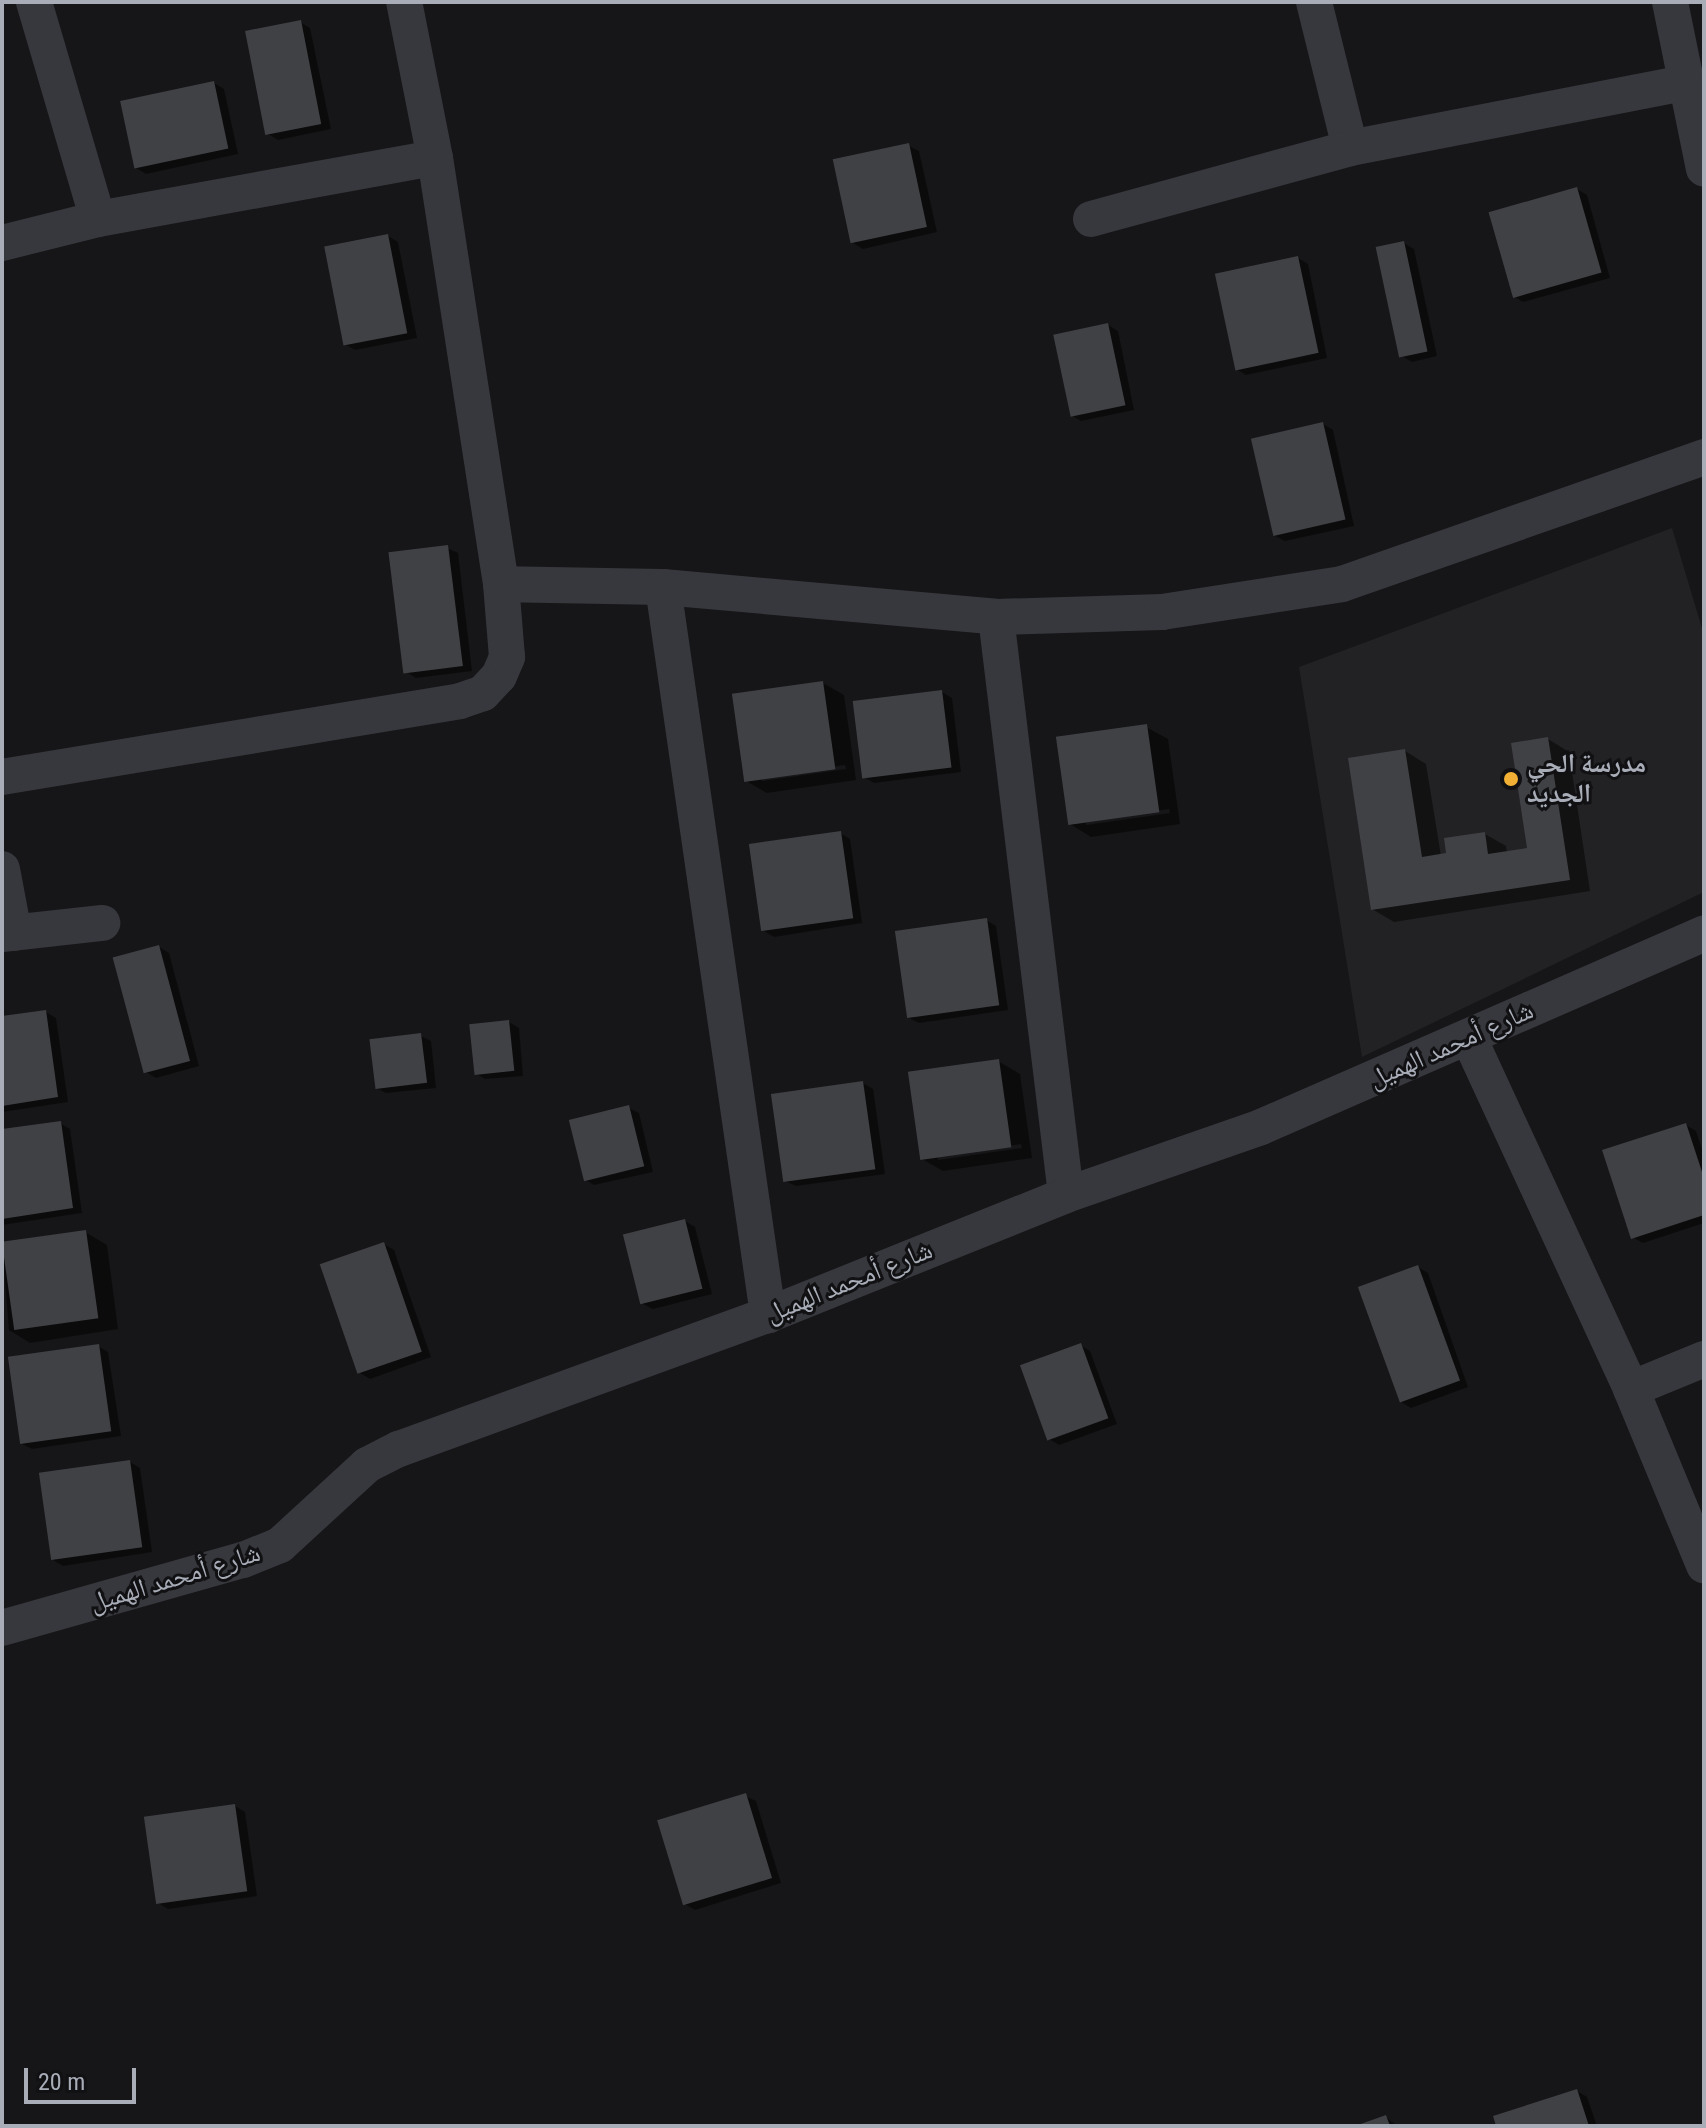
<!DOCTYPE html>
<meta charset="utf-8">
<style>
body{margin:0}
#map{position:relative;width:1706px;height:2128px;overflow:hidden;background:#161618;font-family:"Roboto Condensed","Noto Naskh Arabic",sans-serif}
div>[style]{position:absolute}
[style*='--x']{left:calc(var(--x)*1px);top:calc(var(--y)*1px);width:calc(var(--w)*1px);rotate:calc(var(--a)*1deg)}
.built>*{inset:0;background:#222225}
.shadow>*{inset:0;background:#0007}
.building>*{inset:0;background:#404145;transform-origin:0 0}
.street>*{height:36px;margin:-18px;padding:0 18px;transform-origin:18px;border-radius:18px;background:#37383d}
.dots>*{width:22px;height:22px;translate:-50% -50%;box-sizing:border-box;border:4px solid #111113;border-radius:50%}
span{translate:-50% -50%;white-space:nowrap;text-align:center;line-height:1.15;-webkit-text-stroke:6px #111113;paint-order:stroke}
.poi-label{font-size:26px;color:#a8adb8;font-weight:700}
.left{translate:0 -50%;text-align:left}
.street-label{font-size:26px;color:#a8adb8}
.frame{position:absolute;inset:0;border:4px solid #a8adb8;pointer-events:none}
.scale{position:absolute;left:24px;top:2068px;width:112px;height:36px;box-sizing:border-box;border:4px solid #a8adb8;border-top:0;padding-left:10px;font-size:24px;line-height:28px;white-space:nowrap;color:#a8adb8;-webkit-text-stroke:6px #111113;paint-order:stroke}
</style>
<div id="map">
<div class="built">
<i style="clip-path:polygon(1672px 528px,1704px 635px,1704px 892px,1362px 1057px,1299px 667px)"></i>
</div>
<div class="shadow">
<i style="clip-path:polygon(300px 22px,310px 28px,331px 129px,278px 140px,268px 134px)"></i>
<i style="clip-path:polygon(214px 83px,224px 89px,238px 154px,146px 174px,136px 168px)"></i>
<i style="clip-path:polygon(909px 146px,919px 151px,937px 232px,863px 249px,853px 243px)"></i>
<i style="clip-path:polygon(1577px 189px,1587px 195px,1610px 278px,1523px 302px,1513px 296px)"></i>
<i style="clip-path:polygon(388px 236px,398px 242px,417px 338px,355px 350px,344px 344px)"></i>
<i style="clip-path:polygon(1404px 243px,1414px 249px,1437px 356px,1412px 362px,1402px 356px)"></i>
<i style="clip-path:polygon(1298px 258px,1308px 264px,1327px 358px,1246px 375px,1236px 369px)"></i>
<i style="clip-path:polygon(1108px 325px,1118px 331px,1134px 410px,1081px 421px,1071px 415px)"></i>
<i style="clip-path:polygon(1323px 424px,1333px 430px,1354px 526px,1285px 541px,1275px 536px)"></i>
<i style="clip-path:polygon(447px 548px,458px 553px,472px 671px,416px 678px,406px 672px)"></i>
<i style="clip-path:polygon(evenodd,823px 683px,844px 695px,856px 780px,767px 793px,746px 781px,823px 683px,845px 765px,846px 769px,762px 781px,762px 777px,845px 765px)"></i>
<i style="clip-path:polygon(942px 692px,952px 698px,961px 772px,874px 783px,864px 777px)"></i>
<i style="clip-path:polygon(evenodd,1146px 727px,1168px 739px,1180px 824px,1091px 837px,1070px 824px,1146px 727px,1169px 809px,1170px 813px,1086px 825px,1086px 821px,1169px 809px)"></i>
<i style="clip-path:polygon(1548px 739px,1569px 752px,1590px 891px,1394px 922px,1372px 909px,1405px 751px,1426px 764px,1441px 856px,1485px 834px,1506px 846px,1507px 853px,1529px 850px)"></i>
<i style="clip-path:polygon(840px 833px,850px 839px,862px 923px,774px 937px,764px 931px)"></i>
<i style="clip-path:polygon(986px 920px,996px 926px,1008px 1010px,919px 1023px,909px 1018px)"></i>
<i style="clip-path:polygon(159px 947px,169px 953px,199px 1066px,156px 1078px,146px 1072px)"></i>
<i style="clip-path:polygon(46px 1012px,56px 1018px,68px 1102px,2px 1112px,2px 1018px)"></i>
<i style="clip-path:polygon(509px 1022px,519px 1028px,523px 1076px,485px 1079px,475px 1073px)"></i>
<i style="clip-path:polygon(421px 1036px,431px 1041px,436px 1088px,386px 1093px,376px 1088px)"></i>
<i style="clip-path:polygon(evenodd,998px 1061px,1020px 1074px,1032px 1158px,943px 1171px,922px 1159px,998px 1061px,1021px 1144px,1022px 1148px,938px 1160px,938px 1156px,1021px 1144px)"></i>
<i style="clip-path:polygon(863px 1083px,873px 1089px,885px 1174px,796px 1186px,785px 1181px)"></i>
<i style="clip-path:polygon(629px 1108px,639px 1113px,653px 1172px,594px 1185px,584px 1179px)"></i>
<i style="clip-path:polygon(60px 1123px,70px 1129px,82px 1213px,2px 1225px,2px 1131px)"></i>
<i style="clip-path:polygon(1686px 1125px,1696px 1131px,1704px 1155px,1704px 1223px,1643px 1243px,1632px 1237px)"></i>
<i style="clip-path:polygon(685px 1221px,695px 1227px,712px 1294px,653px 1309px,643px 1304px)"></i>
<i style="clip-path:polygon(85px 1232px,107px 1245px,118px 1329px,30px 1343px,9px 1330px,2px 1245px)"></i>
<i style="clip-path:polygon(384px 1244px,394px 1250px,431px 1357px,370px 1379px,360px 1373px)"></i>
<i style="clip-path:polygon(1418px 1267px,1428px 1273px,1468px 1387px,1411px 1408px,1401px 1402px)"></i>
<i style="clip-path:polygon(1080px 1345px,1090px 1351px,1117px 1424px,1059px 1445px,1049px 1439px)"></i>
<i style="clip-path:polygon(98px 1346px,108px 1352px,121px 1436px,32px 1449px,22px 1444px)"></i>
<i style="clip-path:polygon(130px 1462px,140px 1468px,152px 1552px,63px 1566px,53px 1560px)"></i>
<i style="clip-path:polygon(745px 1796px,756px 1801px,781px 1883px,695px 1910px,685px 1904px)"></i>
<i style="clip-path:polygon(235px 1806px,245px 1812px,257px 1896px,168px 1909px,158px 1903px)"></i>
<i style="clip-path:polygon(1577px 2091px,1587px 2097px,1597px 2126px,1498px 2126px)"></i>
<i style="clip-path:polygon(1386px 2117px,1397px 2126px,1360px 2126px)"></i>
</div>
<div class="building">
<i style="left:301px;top:20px;width:106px;height:57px;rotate:79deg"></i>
<i style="left:214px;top:81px;width:69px;height:96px;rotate:78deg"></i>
<i style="left:909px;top:143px;width:86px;height:78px;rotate:78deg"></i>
<i style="left:1577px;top:187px;width:89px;height:92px;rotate:74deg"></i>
<i style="left:388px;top:234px;width:101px;height:65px;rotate:79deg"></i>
<i style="left:1404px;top:241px;width:113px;height:29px;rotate:78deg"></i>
<i style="left:1298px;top:256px;width:99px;height:85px;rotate:78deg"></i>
<i style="left:1108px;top:323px;width:84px;height:56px;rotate:78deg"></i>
<i style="left:1323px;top:422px;width:100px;height:74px;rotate:77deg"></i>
<i style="left:448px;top:545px;width:122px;height:60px;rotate:83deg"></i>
<i style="left:823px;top:681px;width:89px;height:92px;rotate:82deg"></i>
<i style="left:942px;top:690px;width:78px;height:90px;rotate:83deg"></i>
<i style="left:1147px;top:724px;width:89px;height:92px;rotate:82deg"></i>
<i style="clip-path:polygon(1548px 737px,1570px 880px,1371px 910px,1348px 758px,1405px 749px,1422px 857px,1446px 853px,1444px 838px,1485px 832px,1488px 854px,1527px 848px,1511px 743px)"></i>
<i style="left:841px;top:831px;width:88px;height:93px;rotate:82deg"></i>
<i style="left:987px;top:918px;width:88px;height:93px;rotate:82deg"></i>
<i style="left:159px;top:945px;width:120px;height:48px;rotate:75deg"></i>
<i style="clip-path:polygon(46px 1010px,58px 1097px,2px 1106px,2px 1016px)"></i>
<i style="left:509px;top:1020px;width:51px;height:40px;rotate:84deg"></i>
<i style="left:421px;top:1033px;width:50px;height:52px;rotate:83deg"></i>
<i style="left:999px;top:1059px;width:89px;height:92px;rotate:82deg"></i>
<i style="left:863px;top:1081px;width:89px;height:93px;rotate:82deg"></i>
<i style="left:629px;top:1105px;width:63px;height:62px;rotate:76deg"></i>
<i style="clip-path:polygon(61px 1121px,73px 1208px,2px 1219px,2px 1129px)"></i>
<i style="clip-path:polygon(1686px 1123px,1704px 1178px,1704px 1215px,1631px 1239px,1602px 1150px)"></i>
<i style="left:685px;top:1219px;width:72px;height:64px;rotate:76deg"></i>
<i style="left:86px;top:1230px;width:89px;height:85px;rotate:82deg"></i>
<i style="left:384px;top:1242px;width:116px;height:68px;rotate:71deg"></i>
<i style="left:1418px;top:1265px;width:123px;height:64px;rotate:70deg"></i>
<i style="left:1081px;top:1343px;width:80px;height:65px;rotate:70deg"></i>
<i style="left:99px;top:1344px;width:88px;height:92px;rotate:82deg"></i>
<i style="left:130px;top:1460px;width:88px;height:92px;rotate:82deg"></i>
<i style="left:746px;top:1793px;width:89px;height:93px;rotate:73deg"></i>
<i style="left:235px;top:1804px;width:88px;height:92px;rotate:82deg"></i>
<i style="clip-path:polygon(1577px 2089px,1589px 2126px,1496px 2126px,1493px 2116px)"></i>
<i style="clip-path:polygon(1386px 2115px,1390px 2126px,1355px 2126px)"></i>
</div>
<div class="street">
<i style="--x:34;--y:2;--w:226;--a:73.6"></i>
<i style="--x:1314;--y:2;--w:150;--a:76.1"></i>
<i style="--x:1670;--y:2;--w:170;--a:78.5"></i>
<i style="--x:1091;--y:219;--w:269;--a:-15.3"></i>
<i style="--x:1350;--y:148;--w:341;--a:-11"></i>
<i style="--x:2;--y:243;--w:99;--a:-14"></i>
<i style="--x:98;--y:219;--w:342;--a:-10.3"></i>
<i style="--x:501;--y:584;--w:162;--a:1.1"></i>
<i style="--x:663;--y:587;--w:334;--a:5.1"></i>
<i style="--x:996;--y:617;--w:166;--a:-1.7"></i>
<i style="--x:1162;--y:612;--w:182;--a:-8.8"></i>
<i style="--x:1342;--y:584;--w:384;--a:-19.3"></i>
<i style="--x:663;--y:587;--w:736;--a:81.79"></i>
<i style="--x:996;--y:617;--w:582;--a:83.09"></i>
<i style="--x:2;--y:777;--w:464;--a:-9.4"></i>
<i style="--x:460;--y:701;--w:24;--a:-19"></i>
<i style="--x:483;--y:693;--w:23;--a:-47"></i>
<i style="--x:499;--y:676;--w:21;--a:-67"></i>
<i style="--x:507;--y:657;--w:73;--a:-94.7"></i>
<i style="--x:501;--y:584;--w:431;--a:-98.8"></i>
<i style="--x:435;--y:158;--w:159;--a:-101.2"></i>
<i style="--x:2;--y:869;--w:65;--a:79.4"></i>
<i style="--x:2;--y:934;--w:101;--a:-6.3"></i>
<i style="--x:1469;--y:1038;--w:387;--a:65.2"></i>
<i style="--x:1631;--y:1389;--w:191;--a:67.5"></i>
<i style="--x:1631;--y:1389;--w:79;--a:-22.3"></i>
<i style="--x:2;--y:1628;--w:250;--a:-15.8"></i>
<i style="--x:243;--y:1560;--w:40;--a:-22"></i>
<i style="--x:280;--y:1545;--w:118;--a:-42.6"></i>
<i style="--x:367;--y:1465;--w:36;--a:-27"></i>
<i style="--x:399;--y:1449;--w:393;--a:-20"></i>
<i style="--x:768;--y:1315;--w:321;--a:-21.9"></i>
<i style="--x:1066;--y:1195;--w:207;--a:-19.2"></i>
<i style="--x:1261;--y:1127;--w:484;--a:-23.6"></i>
</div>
<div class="dots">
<i style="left:1511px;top:779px;background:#f2b134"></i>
</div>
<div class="poi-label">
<span class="left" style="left:1527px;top:779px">مدرسة الحي<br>الجديد</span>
</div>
<div class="street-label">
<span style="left:1451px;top:1045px;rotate:-24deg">شارع أمحمد الهميل</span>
<span style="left:849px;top:1282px;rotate:-22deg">شارع أمحمد الهميل</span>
<span style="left:175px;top:1578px;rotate:-17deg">شارع أمحمد الهميل</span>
</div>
<div class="frame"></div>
<div class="scale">20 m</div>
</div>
